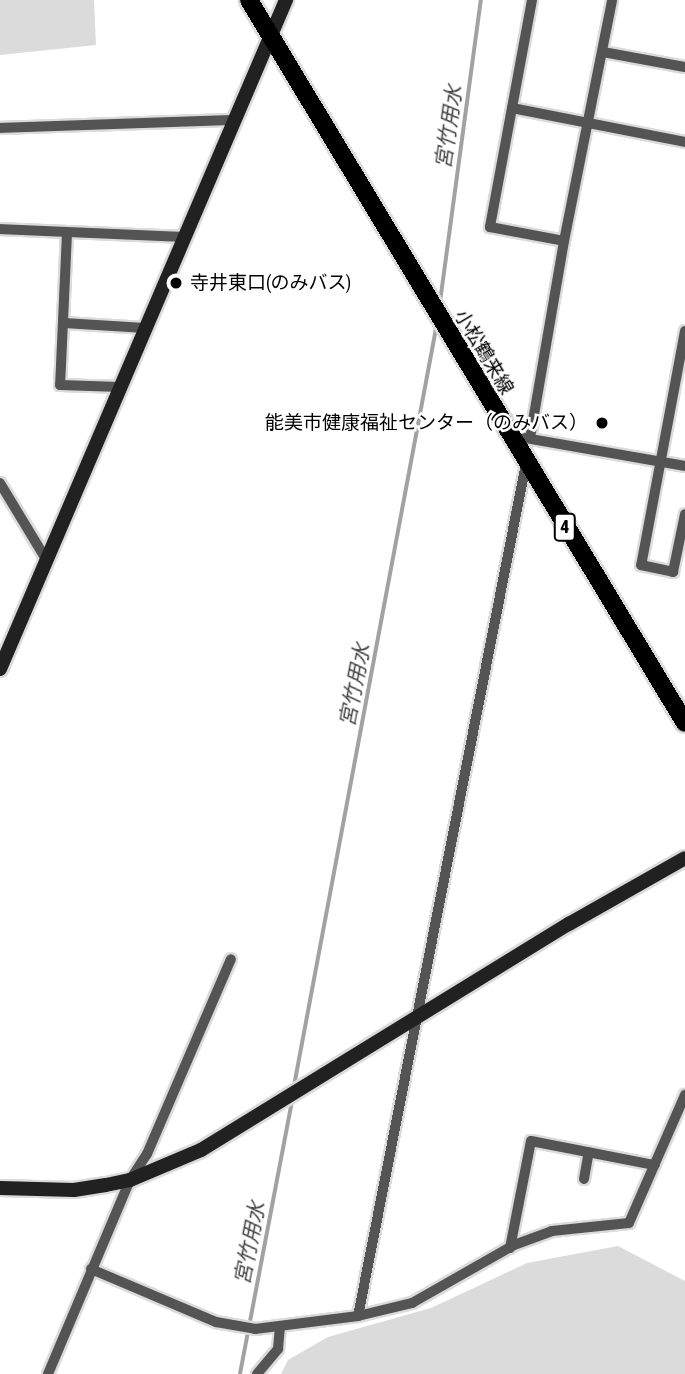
<!DOCTYPE html>
<meta charset="utf-8">
<style>
body{margin:0}
#map{position:relative;width:685px;height:1374px;overflow:hidden;background:#fff;font-family:"Asap Condensed","Noto Sans JP",sans-serif}
div>[style]{position:absolute}
[style*='--x']{left:calc(var(--x)*1px);top:calc(var(--y)*1px);width:calc(var(--w)*1px);rotate:calc(var(--a)*1deg)}
.green>*{inset:0;background:#dbdbdb}
.stream>*{height:3.5px;margin:-1.75px;padding:0 1.75px;transform-origin:1.75px;border-radius:1.75px;background:#a2a2a2}
.roads{filter:drop-shadow(2px 0 #dbdbdb) drop-shadow(-2px 0 #dbdbdb) drop-shadow(0 2px #dbdbdb) drop-shadow(0 -2px #dbdbdb)}
.street>*{height:10px;margin:-5px;padding:0 5px;transform-origin:5px;border-radius:5px;background:#545454}
.secondary>*{height:14px;margin:-7px;padding:0 7px;transform-origin:7px;border-radius:7px;background:#212121}
.primary>*{height:18px;margin:-9px;padding:0 9px;transform-origin:9px;border-radius:9px;background:#000}
.dots>*{width:19px;height:19px;translate:-50% -50%;box-sizing:border-box;border:4px solid #fff;border-radius:50%}
span{translate:-50% -50%;white-space:nowrap;text-align:center;line-height:1.15;-webkit-text-stroke:5px #fff;paint-order:stroke}
.shield-label span{padding:2px 5px;background:#fff;border:2px solid;border-radius:5px;-webkit-text-stroke-width:0}
.shield-label{font-size:18px;color:#000;font-weight:700}
.poi-label{font-size:19px;color:#000}
.left{translate:0 -50%;text-align:left}
.right{translate:-100% -50%;text-align:right}
.street-label{font-size:19px;color:#000}
.water-label{font-size:21px;color:#434343;font-style:italic}
</style>
<div id="map">
<div class="green">
<i style="clip-path:polygon(0 0,94px 0,96px 45px,0 55px)"></i>
<i style="clip-path:polygon(618px 1246px,685px 1281px,685px 1374px,281px 1374px,288px 1360px,328px 1337px,431px 1308px,527px 1263px)"></i>
</div>
<div class="stream">
<i style="--x:440;--y:302;--w:305;--a:-82.3"></i>
<i style="--x:294;--y:1086;--w:776;--a:-79.38"></i>
<i style="--x:240;--y:1374;--w:278;--a:-79.2"></i>
</div>
<div class="roads">
<div class="street">
<i style="--x:532;--y:0;--w:231;--a:100.5"></i>
<i style="--x:490;--y:227;--w:75;--a:10.7"></i>
<i style="--x:603;--y:52;--w:83;--a:10.4"></i>
<i style="--x:512;--y:108;--w:176;--a:11.1"></i>
<i style="--x:0;--y:128;--w:233;--a:-2"></i>
<i style="--x:0;--y:229;--w:185;--a:2.5"></i>
<i style="--x:67;--y:233;--w:152;--a:92.6"></i>
<i style="--x:60;--y:385;--w:60;--a:1.9"></i>
<i style="--x:64;--y:323;--w:81;--a:3.5"></i>
<i style="--x:685;--y:331;--w:238;--a:100.6"></i>
<i style="--x:641;--y:565;--w:33;--a:12"></i>
<i style="--x:673;--y:572;--w:59;--a:-78.3"></i>
<i style="--x:525;--y:438;--w:162;--a:9.9"></i>
<i style="--x:530;--y:438;--w:200;--a:-80.2"></i>
<i style="--x:564;--y:241;--w:246;--a:-78.7"></i>
<i style="--x:0;--y:483;--w:91;--a:58.9"></i>
<i style="--x:584;--y:1179;--w:27;--a:-80"></i>
<i style="--x:510;--y:1248;--w:109;--a:-78.9"></i>
<i style="--x:531;--y:1141;--w:126;--a:11"></i>
<i style="--x:91;--y:1269;--w:136;--a:23"></i>
<i style="--x:216;--y:1322;--w:40;--a:10"></i>
<i style="--x:255;--y:1329;--w:104;--a:-7.2"></i>
<i style="--x:358;--y:1316;--w:56;--a:-13.5"></i>
<i style="--x:412;--y:1303;--w:117;--a:-29.6"></i>
<i style="--x:514;--y:1245;--w:40;--a:-20.2"></i>
<i style="--x:552;--y:1231;--w:77;--a:-5.9"></i>
<i style="--x:629;--y:1223;--w:140;--a:-66.4"></i>
<i style="--x:358;--y:1316;--w:868;--a:-78.85"></i>
<i style="--x:48;--y:1374;--w:211;--a:-67.1"></i>
<i style="--x:130;--y:1180;--w:31;--a:-57"></i>
<i style="--x:147;--y:1154;--w:212;--a:-66.7"></i>
<i style="--x:257;--y:1374;--w:33;--a:-50"></i>
<i style="--x:278;--y:1349;--w:21;--a:-85"></i>
</div>
<div class="secondary">
<i style="--x:0;--y:669;--w:728;--a:-66.85"></i>
<i style="--x:0;--y:1188;--w:74;--a:1.5"></i>
<i style="--x:74;--y:1190;--w:32;--a:-9"></i>
<i style="--x:106;--y:1185;--w:25;--a:-12"></i>
<i style="--x:130;--y:1180;--w:77;--a:-22.9"></i>
<i style="--x:201;--y:1150;--w:432;--a:-31.6"></i>
<i style="--x:569;--y:924;--w:133;--a:-29.6"></i>
</div>
<div class="primary">
<i style="--x:249;--y:0;--w:844;--a:58.91"></i>
</div>
</div>
<div class="dots">
<i style="left:176px;top:283px;background:#000"></i>
<i style="left:602px;top:423px;background:#000"></i>
</div>
<div class="shield-label">
<span style="left:565px;top:527px">4</span>
</div>
<div class="poi-label">
<span class="left" style="left:190px;top:283px">寺井東口(のみバス)</span>
<span class="right" style="left:588px;top:423px">能美市健康福祉センター（のみバス）</span>
</div>
<div class="street-label">
<span style="left:484px;top:352px;rotate:59deg">小松鶴来線</span>
</div>
<div class="water-label">
<span style="left:448px;top:127px;rotate:-82deg">宮竹用水</span>
<span style="left:354px;top:685px;rotate:-79deg">宮竹用水</span>
<span style="left:249px;top:1243px;rotate:-79deg">宮竹用水</span>
</div>
</div>
